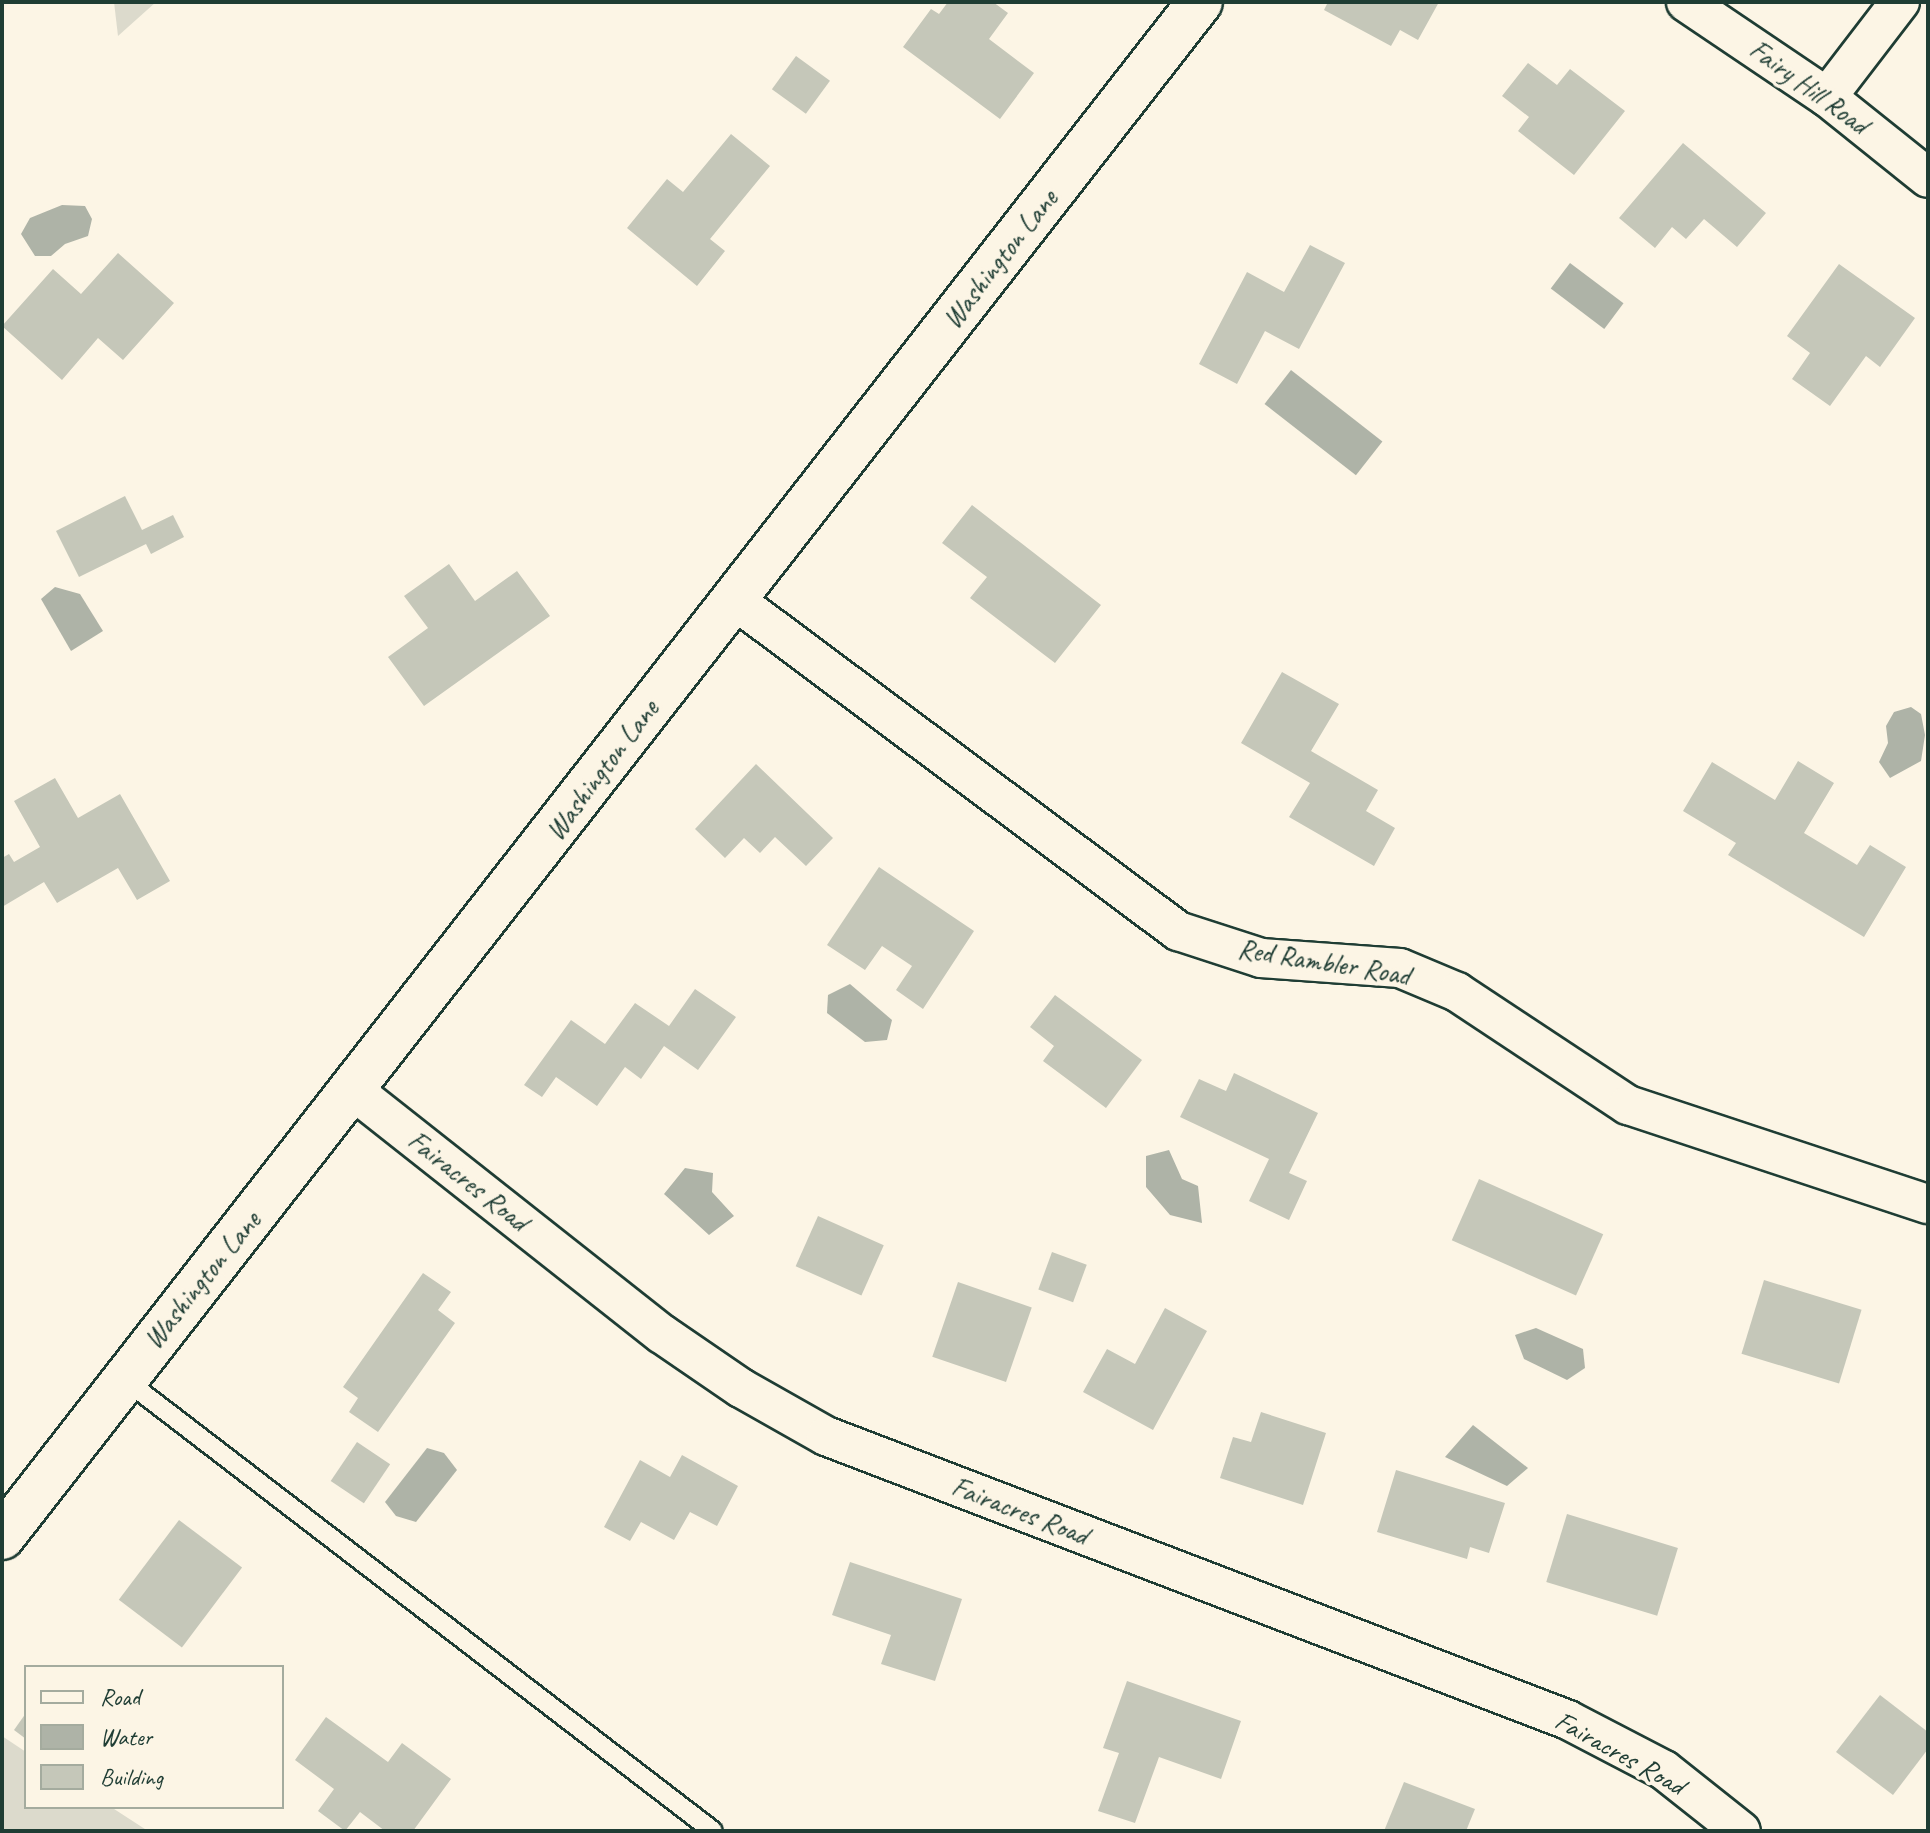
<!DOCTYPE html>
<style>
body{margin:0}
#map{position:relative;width:1930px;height:1833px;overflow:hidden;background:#fcf5e5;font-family:Caveat,sans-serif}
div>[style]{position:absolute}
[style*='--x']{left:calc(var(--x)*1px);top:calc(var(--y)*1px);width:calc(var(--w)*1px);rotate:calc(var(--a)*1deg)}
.green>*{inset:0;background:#dcdacc}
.water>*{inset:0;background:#aeb3a7;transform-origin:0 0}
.building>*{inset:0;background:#c5c7b9;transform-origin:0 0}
.roads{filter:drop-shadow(2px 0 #1f3d34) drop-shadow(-2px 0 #1f3d34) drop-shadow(0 2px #1f3d34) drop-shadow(0 -2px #1f3d34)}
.service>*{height:18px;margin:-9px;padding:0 9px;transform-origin:9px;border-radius:9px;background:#fcf5e5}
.minor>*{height:38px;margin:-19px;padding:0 19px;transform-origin:19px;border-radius:19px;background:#fcf5e5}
.secondary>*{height:44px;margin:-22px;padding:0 22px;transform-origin:22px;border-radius:22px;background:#fcf5e5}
span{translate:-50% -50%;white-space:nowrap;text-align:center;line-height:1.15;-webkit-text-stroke:7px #fcf5e5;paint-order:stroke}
.street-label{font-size:28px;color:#1f3d34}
.frame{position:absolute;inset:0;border:4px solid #1f3d34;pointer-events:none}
.legend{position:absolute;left:24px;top:1665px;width:260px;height:144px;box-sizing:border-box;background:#fcf5e5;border:2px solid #a4ab9e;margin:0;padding:10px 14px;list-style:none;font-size:24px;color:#1f3d34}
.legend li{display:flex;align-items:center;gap:16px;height:40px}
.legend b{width:40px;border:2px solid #a4ab9e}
</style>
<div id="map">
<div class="green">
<i style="clip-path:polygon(114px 2px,156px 2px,118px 36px)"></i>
<i style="clip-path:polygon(2px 1736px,26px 1752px,26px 1807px,111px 1807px,148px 1831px,2px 1831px)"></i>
</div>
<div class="water">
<i style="clip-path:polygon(62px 205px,85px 206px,92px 219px,88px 236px,65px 244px,51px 256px,35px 256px,21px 234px,30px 218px)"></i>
<i style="left:1570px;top:263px;width:67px;height:32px;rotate:37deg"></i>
<i style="left:1291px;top:370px;width:116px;height:43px;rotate:38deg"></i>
<i style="clip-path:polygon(55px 587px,80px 594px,103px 631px,71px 651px,41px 599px)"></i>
<i style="clip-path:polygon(1911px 707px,1921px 714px,1925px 735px,1921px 761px,1890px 778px,1879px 762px,1888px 743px,1886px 726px,1894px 712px)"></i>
<i style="clip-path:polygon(850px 984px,892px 1020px,887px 1040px,865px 1042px,827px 1013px,828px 995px)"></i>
<i style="clip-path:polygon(1169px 1150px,1182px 1179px,1198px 1186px,1202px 1223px,1170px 1215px,1146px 1187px,1146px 1156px)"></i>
<i style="clip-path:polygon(685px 1168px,713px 1173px,712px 1192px,734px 1216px,709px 1235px,664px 1194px)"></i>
<i style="clip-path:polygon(1536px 1328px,1583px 1349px,1585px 1368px,1567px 1380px,1524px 1359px,1515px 1335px)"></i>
<i style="clip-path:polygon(1473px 1425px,1528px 1468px,1507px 1486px,1445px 1457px)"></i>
<i style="clip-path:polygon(427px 1448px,444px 1453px,457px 1470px,416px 1522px,396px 1516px,385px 1502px)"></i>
</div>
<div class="building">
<i style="clip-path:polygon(948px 2px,993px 2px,1008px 13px,989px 39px,1034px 73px,1000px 119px,903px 47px,931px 9px,939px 14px)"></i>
<i style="clip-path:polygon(1328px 2px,1439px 2px,1418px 40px,1400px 30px,1391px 46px,1324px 10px)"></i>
<i style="left:796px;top:56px;width:42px;height:41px;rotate:36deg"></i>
<i style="clip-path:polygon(1528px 63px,1557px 85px,1570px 69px,1625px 111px,1574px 175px,1518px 131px,1529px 117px,1502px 96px)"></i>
<i style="clip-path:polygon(731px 134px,770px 166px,710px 239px,725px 251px,697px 286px,627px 228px,667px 179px,683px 192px)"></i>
<i style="clip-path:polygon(1683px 143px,1766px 213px,1737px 247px,1704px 219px,1686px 239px,1672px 227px,1655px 248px,1619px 218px)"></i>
<i style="clip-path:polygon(1310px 245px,1345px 263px,1299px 349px,1265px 331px,1237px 384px,1199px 364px,1247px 272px,1284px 292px)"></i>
<i style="clip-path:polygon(118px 253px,174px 303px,123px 360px,98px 338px,62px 380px,2px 326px,53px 269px,81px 294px)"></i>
<i style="clip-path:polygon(1839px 264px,1915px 318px,1880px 367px,1866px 356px,1830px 406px,1792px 379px,1810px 353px,1787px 336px)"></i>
<i style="clip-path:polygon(125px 496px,142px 530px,173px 515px,184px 537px,151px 554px,146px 544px,79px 577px,56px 531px)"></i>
<i style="clip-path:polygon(972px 505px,1101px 605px,1055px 663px,970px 598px,987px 577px,942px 543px)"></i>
<i style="clip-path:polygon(449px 564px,475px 601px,517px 571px,550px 616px,424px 706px,388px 657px,428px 628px,404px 596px)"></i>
<i style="clip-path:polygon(1282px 672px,1339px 704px,1311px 751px,1378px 790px,1366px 811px,1395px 828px,1374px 866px,1289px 817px,1310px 783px,1241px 743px)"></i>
<i style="clip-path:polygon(1798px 761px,1834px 783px,1804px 833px,1857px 865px,1870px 845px,1906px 867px,1864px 937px,1728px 855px,1736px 843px,1683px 811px,1712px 762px,1775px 800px)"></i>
<i style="clip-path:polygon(756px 764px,833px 838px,806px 866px,775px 837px,760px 853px,744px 838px,725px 858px,695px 829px)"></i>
<i style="clip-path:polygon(55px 778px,78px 818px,120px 794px,170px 881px,137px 900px,118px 868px,57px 903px,44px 882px,2px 907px,2px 858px,9px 854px,14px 862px,40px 847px,14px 801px)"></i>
<i style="clip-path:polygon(879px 867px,974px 931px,923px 1009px,896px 990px,912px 966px,882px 946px,865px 970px,827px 945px)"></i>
<i style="clip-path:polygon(695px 989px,736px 1017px,698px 1070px,664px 1046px,641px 1079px,625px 1067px,597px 1106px,556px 1077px,542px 1097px,524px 1085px,571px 1020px,605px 1044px,635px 1003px,669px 1026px)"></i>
<i style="clip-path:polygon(1055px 995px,1142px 1060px,1106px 1108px,1043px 1061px,1054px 1046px,1030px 1027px)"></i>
<i style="clip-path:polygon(1234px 1073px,1318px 1113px,1289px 1173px,1307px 1181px,1289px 1220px,1249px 1201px,1269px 1159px,1180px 1117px,1199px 1079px,1226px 1091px)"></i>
<i style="left:1479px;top:1179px;width:136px;height:67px;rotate:24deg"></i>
<i style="left:818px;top:1216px;width:72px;height:55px;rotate:24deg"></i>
<i style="left:1052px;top:1252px;width:37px;height:40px;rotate:20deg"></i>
<i style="clip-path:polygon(423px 1273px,451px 1292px,438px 1310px,455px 1323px,378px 1432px,349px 1412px,358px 1398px,343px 1387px)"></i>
<i style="left:1764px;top:1280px;width:102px;height:77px;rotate:17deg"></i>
<i style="left:958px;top:1282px;width:78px;height:79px;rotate:19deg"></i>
<i style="clip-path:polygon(1165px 1308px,1207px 1331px,1153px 1430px,1083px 1392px,1107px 1349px,1135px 1364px)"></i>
<i style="clip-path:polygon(1261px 1412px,1326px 1433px,1303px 1505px,1220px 1478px,1233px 1437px,1251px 1442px)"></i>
<i style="left:357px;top:1442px;width:40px;height:47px;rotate:34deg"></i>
<i style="clip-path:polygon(682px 1455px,738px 1486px,717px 1526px,690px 1512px,674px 1540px,641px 1522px,630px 1541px,604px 1527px,640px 1460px,670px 1477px)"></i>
<i style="clip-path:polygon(1396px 1470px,1505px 1503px,1489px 1553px,1470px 1547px,1467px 1559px,1377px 1532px)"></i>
<i style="left:1567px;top:1514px;width:116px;height:71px;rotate:17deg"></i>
<i style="left:179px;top:1520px;width:79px;height:100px;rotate:37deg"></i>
<i style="clip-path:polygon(850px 1562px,962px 1599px,935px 1681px,881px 1664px,891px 1635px,832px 1615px)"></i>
<i style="clip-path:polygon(1127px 1681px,1241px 1721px,1221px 1779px,1159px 1757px,1135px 1823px,1098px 1811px,1119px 1753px,1103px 1748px)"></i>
<i style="clip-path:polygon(1880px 1695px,1928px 1732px,1928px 1749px,1893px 1795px,1836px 1752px)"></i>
<i style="clip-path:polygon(26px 1713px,26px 1739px,14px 1730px)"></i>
<i style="clip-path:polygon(326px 1717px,388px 1762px,402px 1743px,451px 1779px,413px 1831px,385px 1831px,360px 1812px,345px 1831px,318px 1811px,334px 1789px,295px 1760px)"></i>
<i style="clip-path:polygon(1404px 1782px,1475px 1809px,1466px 1831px,1384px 1831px)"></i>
</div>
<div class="roads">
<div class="service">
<i style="--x:124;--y:1379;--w:742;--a:37.5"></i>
</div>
<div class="minor">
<i style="--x:1686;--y:2;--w:170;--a:34"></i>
<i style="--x:1827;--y:97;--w:129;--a:38.7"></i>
<i style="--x:1827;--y:97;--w:120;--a:-52.5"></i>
<i style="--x:732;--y:598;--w:557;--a:36.75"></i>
<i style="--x:1178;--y:931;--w:87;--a:18"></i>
<i style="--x:1261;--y:958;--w:139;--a:4.1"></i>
<i style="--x:1400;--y:968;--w:62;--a:22.8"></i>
<i style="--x:1457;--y:992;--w:205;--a:33.5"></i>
<i style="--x:1628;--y:1105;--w:316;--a:18.3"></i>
<i style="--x:354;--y:1091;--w:392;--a:38.3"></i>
<i style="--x:662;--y:1334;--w:96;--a:34.4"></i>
<i style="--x:741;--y:1388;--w:98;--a:29.5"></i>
<i style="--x:826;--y:1436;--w:794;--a:20.94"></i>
<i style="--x:1568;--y:1720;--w:108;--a:27.5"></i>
<i style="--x:1664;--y:1770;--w:98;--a:38.4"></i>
</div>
<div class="secondary">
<i style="--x:2;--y:1537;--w:1947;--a:-52.03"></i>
</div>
</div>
<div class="street-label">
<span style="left:1809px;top:87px;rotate:36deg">Fairy Hill Road</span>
<span style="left:1000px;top:259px;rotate:-52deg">Washington Lane</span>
<span style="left:602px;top:770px;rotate:-53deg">Washington Lane</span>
<span style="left:1324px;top:962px;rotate:9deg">Red Rambler Road</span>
<span style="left:468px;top:1181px;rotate:38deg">Fairacres Road</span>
<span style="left:202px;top:1280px;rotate:-51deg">Washington Lane</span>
<span style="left:1020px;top:1511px;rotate:21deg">Fairacres Road</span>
<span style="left:1620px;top:1753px;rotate:29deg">Fairacres Road</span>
</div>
<div class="frame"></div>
<ul class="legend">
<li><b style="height:10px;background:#fcf5e5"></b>Road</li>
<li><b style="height:22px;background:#aeb3a7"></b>Water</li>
<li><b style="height:22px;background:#c5c7b9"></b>Building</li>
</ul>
</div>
